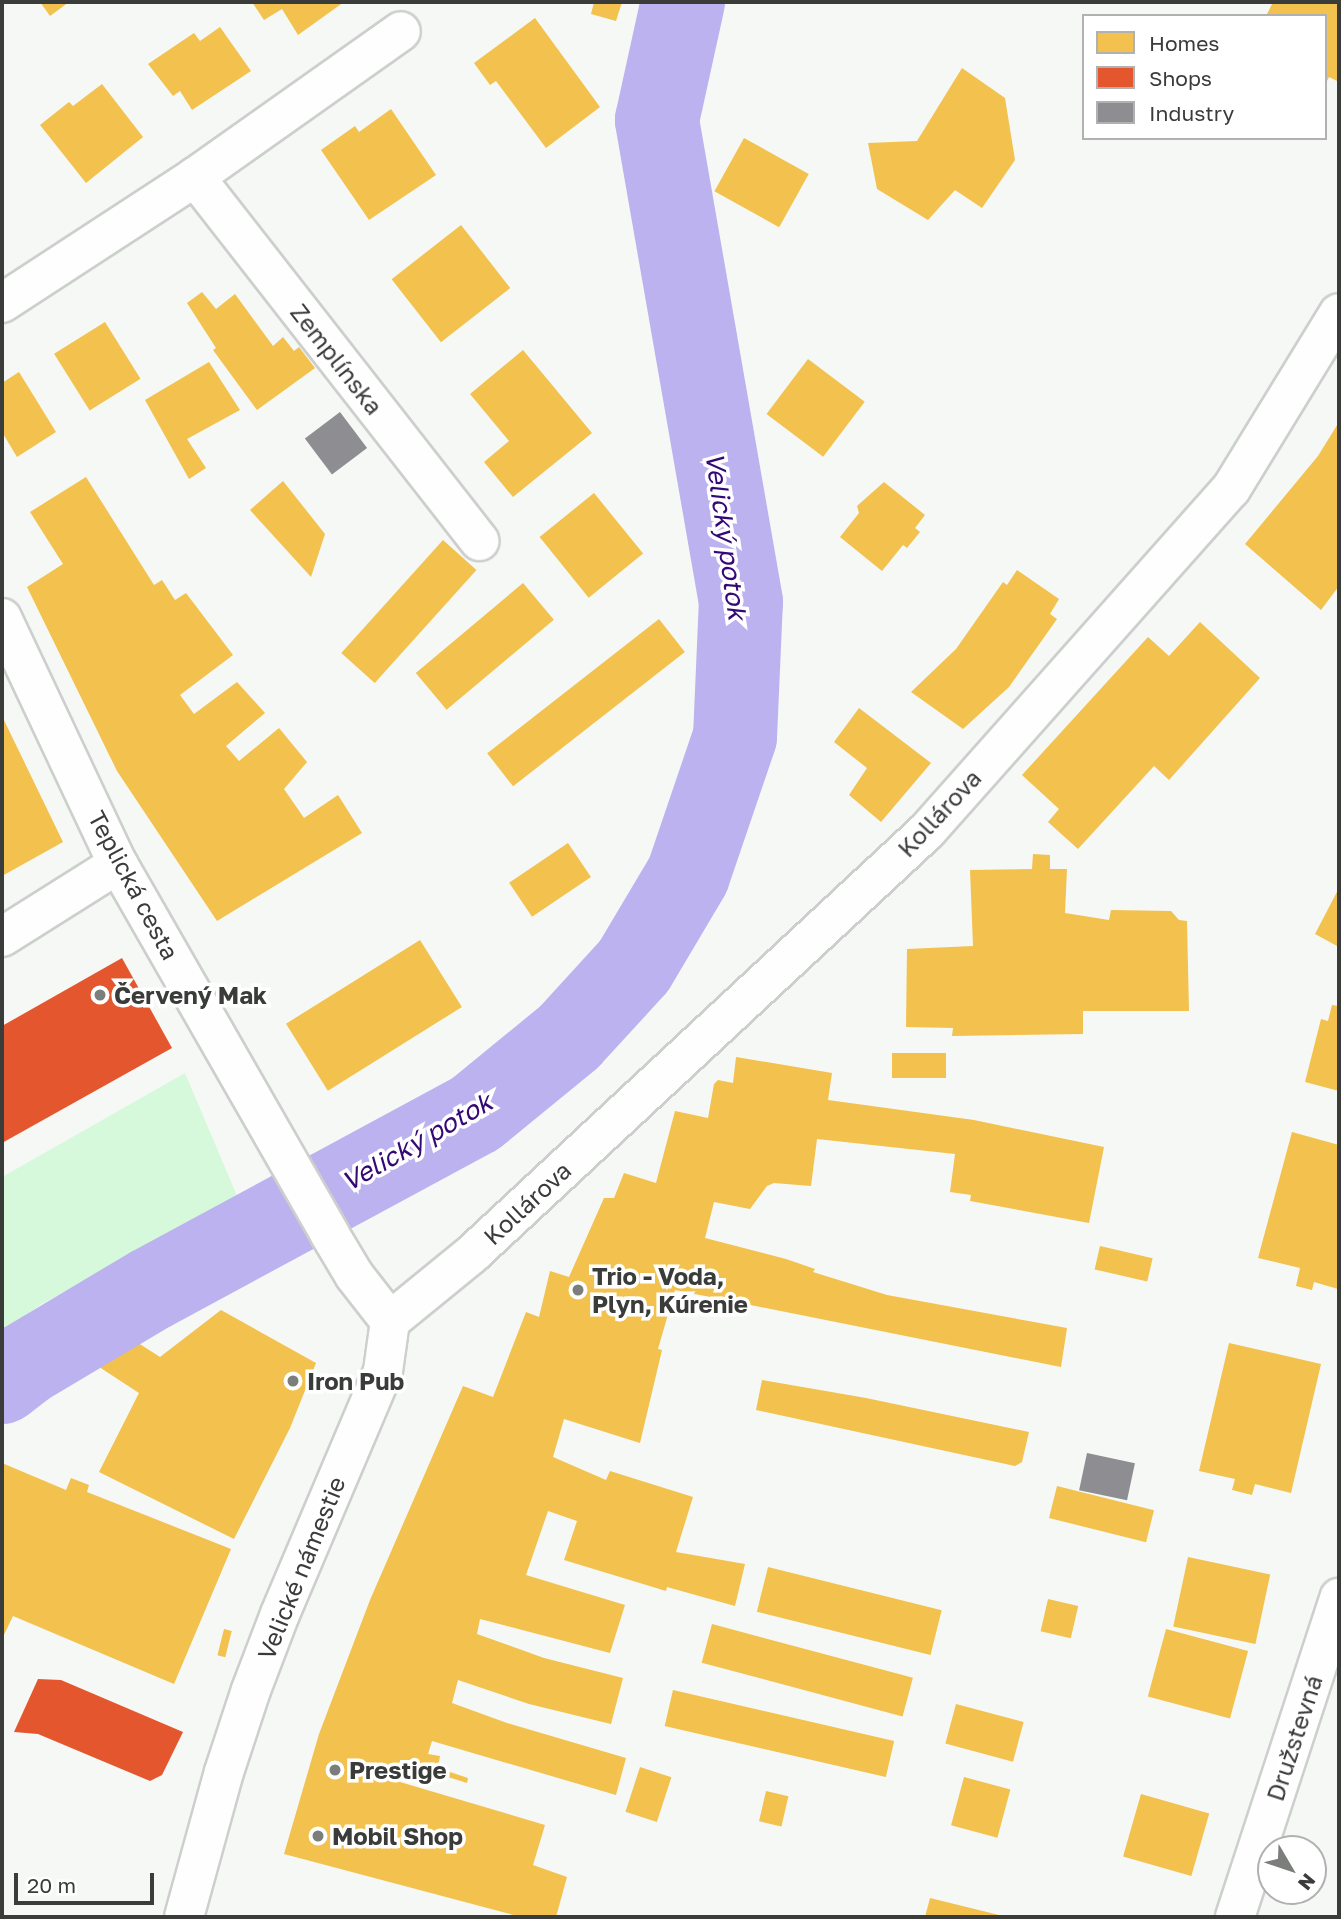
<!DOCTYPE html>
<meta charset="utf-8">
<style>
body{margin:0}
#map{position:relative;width:1341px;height:1919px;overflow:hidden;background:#f5f8f5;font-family:"Golos Text",sans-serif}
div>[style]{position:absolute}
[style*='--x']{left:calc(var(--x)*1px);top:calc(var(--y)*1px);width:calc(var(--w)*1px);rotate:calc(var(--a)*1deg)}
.green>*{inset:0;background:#d7f9db}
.homes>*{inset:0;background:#f2c14e;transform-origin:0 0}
.shops>*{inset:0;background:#e4572e}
.industry>*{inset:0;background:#8d8d92;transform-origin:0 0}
.river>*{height:84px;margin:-42px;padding:0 42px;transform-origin:42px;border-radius:42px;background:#bcb2ef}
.roads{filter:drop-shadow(2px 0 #cdcfcd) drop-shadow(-2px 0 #cdcfcd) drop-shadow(0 2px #cdcfcd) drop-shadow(0 -2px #cdcfcd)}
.minor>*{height:38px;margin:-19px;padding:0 19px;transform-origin:19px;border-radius:19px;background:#fefefe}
.dots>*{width:19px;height:19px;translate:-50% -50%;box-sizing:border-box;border:4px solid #fff;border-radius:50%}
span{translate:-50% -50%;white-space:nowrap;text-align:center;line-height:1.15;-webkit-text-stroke:7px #fff;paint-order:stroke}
.street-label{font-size:24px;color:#3a3c3a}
.poi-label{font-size:24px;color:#3a3c3a;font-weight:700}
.left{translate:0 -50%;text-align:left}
.water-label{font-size:26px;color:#340875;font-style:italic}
.frame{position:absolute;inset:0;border:4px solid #3a3c3a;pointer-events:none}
.legend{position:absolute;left:1082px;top:14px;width:245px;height:126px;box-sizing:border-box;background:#fff;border:2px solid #b0b1b0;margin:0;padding:9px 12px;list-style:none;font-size:21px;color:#3a3c3a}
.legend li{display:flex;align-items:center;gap:14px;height:35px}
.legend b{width:35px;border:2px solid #b0b1b0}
.north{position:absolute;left:1257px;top:1835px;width:70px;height:70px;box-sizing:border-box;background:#fff;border:2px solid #b0b1b0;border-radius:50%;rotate:129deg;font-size:19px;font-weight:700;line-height:28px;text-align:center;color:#3a3c3a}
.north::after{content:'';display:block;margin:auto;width:24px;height:32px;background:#7b7e7b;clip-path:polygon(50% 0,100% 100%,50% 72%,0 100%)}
.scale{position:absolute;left:14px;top:1873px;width:140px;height:32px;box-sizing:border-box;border:4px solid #3a3c3a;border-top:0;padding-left:9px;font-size:21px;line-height:24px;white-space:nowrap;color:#3a3c3a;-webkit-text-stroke:5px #fff;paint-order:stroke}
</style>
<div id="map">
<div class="green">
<i style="clip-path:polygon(185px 1073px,238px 1198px,40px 1305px,2px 1332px,2px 1177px)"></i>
</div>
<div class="homes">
<i style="clip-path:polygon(40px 2px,69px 2px,50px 16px)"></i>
<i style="clip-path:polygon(252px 2px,344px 2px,298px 35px,282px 9px,264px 20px)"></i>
<i style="clip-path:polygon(594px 2px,622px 2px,616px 21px,591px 14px)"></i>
<i style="clip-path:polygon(1273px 2px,1339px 2px,1339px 82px,1329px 77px,1325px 85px,1325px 16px,1266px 16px)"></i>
<i style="clip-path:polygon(535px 18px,600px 107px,546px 148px,496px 81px,490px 85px,474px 63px)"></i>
<i style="clip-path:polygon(220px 27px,251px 71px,192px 110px,180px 91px,173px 96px,148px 64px,194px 33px,200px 41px)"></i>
<i style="clip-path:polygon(962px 68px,1005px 98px,1015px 160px,982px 208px,955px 190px,928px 220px,877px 189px,868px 143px,917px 141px)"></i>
<i style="clip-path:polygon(102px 84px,143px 137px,86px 183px,40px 125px,69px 102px,73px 106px)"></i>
<i style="clip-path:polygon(391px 109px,436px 175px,369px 220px,321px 150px,355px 126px,359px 132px)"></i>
<i style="left:744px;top:138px;width:74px;height:61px;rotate:29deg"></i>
<i style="left:461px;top:225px;width:80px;height:88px;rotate:52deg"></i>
<i style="clip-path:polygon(202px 292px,216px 309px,235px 294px,273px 346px,283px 337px,294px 351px,299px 347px,315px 368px,257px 410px,213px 350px,216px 348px,187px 303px)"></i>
<i style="left:105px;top:322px;width:67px;height:60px;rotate:58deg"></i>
<i style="clip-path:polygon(523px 350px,592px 433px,513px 497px,484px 462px,509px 441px,470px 394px)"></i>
<i style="left:808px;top:359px;width:71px;height:69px;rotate:37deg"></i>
<i style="clip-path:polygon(209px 362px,240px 410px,187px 439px,206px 468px,189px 479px,145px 400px)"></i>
<i style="clip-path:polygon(19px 372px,56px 432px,17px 457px,2px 432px,2px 383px)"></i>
<i style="clip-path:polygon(1339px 422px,1339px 586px,1321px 610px,1245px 544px,1318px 456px)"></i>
<i style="clip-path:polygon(86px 477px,154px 585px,162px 580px,175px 600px,186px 593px,233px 655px,180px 695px,194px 714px,237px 682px,265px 713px,226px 746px,239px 761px,279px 728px,307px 762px,284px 789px,304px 818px,338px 795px,362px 833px,217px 921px,117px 771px,27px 587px,63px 564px,30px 512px)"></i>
<i style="clip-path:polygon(283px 481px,325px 534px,311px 577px,250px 510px)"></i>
<i style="clip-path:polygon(884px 482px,925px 515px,915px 528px,920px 532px,907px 548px,903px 545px,882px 571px,840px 537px,859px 513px,857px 506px)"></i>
<i style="left:594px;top:493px;width:78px;height:70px;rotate:51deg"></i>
<i style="left:443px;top:540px;width:45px;height:152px;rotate:42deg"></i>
<i style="clip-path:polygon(1017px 570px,1059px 599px,1050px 614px,1057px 619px,1009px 687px,963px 729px,911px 692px,956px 649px,1003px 582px,1007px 585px)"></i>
<i style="left:523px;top:583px;width:48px;height:140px;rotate:50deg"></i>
<i style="left:659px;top:619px;width:42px;height:218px;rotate:52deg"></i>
<i style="clip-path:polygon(1200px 622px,1260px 678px,1169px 780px,1154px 766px,1078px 849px,1048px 822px,1059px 809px,1022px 775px,1148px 637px,1169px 656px)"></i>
<i style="clip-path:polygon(859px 708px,931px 763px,881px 822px,849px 795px,867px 768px,834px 742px)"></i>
<i style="clip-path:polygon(2px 716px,63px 842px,2px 876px)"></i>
<i style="left:568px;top:843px;width:41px;height:71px;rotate:56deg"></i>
<i style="clip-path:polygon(1033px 854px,1050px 855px,1050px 869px,1067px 869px,1065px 913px,1109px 920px,1111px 910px,1171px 911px,1179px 920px,1187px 921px,1189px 1011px,1083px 1011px,1083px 1034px,952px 1036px,953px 1028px,906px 1027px,907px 949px,973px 946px,970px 870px,1032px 869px)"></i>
<i style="clip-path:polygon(1339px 888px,1339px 947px,1315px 934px)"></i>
<i style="left:420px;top:940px;width:79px;height:158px;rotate:58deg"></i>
<i style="clip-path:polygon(1332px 1005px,1339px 1006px,1339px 1091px,1305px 1082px,1321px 1019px,1328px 1021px)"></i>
<i style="left:892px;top:1053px;width:54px;height:25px"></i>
<i style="clip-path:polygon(736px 1057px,832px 1073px,828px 1100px,974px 1120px,1104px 1147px,1089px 1223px,970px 1201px,971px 1195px,950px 1192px,955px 1154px,817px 1139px,811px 1186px,774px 1183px,767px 1186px,750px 1209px,714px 1202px,705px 1238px,786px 1259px,815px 1269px,813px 1272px,887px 1295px,1067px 1328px,1061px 1367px,675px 1290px,658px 1349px,662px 1350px,640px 1443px,564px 1419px,553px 1457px,606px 1480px,610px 1471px,693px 1497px,676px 1552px,745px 1564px,735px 1606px,667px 1587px,666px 1591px,564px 1560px,577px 1521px,548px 1511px,526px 1575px,625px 1605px,610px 1653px,480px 1619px,477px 1634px,544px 1658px,623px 1678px,611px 1724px,529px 1704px,458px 1680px,452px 1703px,507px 1723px,626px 1758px,616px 1795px,432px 1741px,428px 1754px,440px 1756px,438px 1768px,468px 1778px,467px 1783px,407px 1764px,400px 1782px,545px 1825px,533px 1865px,567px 1877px,556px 1917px,521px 1917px,284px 1854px,319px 1734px,370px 1600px,463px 1386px,493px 1397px,526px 1312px,539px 1317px,550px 1271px,569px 1277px,604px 1198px,614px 1198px,624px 1173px,656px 1183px,675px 1111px,708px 1118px,714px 1084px,718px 1080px,733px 1083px)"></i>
<i style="clip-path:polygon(1292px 1132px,1339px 1145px,1338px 1289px,1314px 1282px,1312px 1290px,1296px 1286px,1300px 1268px,1258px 1258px)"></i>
<i style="left:1100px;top:1246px;width:54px;height:24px;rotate:13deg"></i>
<i style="clip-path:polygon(221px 1310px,316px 1363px,290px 1428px,234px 1539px,99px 1472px,139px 1393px,90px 1361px,132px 1339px,160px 1357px)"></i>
<i style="clip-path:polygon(1229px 1343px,1321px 1364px,1291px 1493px,1255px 1484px,1252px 1495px,1232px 1490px,1235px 1479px,1199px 1471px)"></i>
<i style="clip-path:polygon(762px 1380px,866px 1398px,1029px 1432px,1022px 1462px,1015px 1466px,756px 1410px)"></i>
<i style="clip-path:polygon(2px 1463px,66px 1490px,71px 1478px,89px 1485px,87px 1492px,231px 1549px,174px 1684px,13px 1616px,2px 1639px)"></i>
<i style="left:1057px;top:1486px;width:100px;height:33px;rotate:14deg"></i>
<i style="left:1188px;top:1557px;width:84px;height:71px;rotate:12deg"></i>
<i style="left:768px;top:1567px;width:179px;height:46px;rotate:14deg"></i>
<i style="left:1048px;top:1599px;width:31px;height:33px;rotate:13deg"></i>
<i style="left:712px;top:1624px;width:208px;height:40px;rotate:15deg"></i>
<i style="left:224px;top:1629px;width:8px;height:27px;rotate:14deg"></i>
<i style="left:1166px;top:1629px;width:85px;height:70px;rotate:15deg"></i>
<i style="left:673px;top:1690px;width:227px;height:37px;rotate:13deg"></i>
<i style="left:956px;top:1704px;width:70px;height:41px;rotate:15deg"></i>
<i style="left:640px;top:1767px;width:33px;height:47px;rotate:18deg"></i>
<i style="left:964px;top:1777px;width:48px;height:50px;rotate:15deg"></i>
<i style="left:766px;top:1791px;width:23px;height:31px;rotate:13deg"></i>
<i style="left:1141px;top:1794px;width:71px;height:65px;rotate:16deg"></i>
<i style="clip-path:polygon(930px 1898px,1003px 1916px,1003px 1917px,925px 1917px)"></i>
</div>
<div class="shops">
<i style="clip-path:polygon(122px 958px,172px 1048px,2px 1143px,2px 1026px)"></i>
<i style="clip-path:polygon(38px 1679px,61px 1680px,183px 1732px,162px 1775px,150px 1781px,38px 1734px,14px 1732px)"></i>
</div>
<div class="industry">
<i style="left:340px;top:412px;width:45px;height:44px;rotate:53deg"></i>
<i style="left:1087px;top:1453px;width:49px;height:38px;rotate:12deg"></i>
</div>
<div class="river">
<i style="--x:2;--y:1382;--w:29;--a:-38"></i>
<i style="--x:25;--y:1364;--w:147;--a:-30.8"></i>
<i style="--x:151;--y:1289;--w:368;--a:-28.4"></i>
<i style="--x:475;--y:1114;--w:122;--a:-39.3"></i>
<i style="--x:569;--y:1037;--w:96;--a:-47.5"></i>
<i style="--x:634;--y:966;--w:106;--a:-59.3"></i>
<i style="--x:688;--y:875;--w:146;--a:-71.2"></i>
<i style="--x:735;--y:737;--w:135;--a:-87.5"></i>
<i style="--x:741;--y:602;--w:489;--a:-99.9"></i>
<i style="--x:657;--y:120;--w:121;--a:-77.6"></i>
</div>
<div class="roads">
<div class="minor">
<i style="--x:195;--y:177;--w:252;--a:-35.3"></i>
<i style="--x:2;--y:303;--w:230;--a:-33.1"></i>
<i style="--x:195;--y:177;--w:462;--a:52"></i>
<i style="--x:2;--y:618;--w:272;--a:64.8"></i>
<i style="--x:118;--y:864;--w:425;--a:60.2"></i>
<i style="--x:329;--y:1233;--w:49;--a:59.2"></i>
<i style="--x:354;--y:1275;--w:58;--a:52"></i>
<i style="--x:2;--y:937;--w:137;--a:-32.2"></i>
<i style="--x:184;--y:1917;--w:150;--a:-74.6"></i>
<i style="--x:224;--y:1772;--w:86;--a:-71.8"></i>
<i style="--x:251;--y:1690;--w:81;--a:-69.1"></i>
<i style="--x:280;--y:1614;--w:264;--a:-67"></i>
<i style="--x:383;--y:1371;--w:50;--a:-82"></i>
<i style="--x:390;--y:1321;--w:104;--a:-39.2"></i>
<i style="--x:471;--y:1255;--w:623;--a:-42.92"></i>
<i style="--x:927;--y:831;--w:458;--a:-48.4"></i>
<i style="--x:1231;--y:489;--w:206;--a:-58.5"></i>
<i style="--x:1235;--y:1917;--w:336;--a:-71.9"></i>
</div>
</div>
<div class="dots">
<i style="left:100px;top:995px;background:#7b7e7b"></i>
<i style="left:578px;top:1290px;background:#7b7e7b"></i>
<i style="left:293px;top:1381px;background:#7b7e7b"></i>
<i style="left:335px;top:1770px;background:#7b7e7b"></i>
<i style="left:318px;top:1836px;background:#7b7e7b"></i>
</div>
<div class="street-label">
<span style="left:337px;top:359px;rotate:52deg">Zemplínska</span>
<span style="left:939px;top:813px;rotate:-47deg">Kollárova</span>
<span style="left:134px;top:885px;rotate:62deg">Teplická cesta</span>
<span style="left:527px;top:1203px;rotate:-43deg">Kollárova</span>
<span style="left:301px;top:1568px;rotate:-68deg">Velické námestie</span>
<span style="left:1294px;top:1738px;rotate:-72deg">Družstevná</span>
</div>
<div class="poi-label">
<span class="left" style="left:114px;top:995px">Červený Mak</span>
<span class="left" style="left:592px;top:1290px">Trio - Voda,<br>Plyn, Kúrenie</span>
<span class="left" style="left:307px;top:1381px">Iron Pub</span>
<span class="left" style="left:349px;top:1770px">Prestige</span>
<span class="left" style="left:332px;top:1836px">Mobil Shop</span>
</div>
<div class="water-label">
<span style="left:726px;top:536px;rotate:82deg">Velický potok</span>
<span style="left:417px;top:1142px;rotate:-30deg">Velický potok</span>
</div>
<div class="frame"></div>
<ul class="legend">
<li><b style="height:19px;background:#f2c14e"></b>Homes</li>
<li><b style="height:19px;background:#e4572e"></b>Shops</li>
<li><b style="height:19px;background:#8d8d92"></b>Industry</li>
</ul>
<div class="north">N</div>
<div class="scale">20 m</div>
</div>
